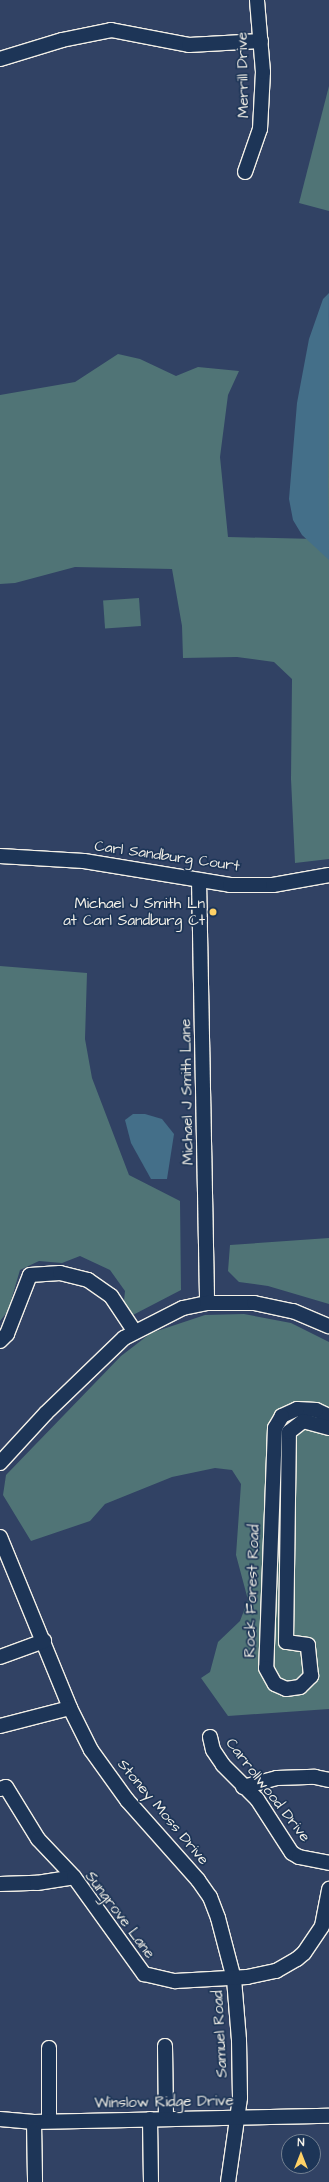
<!DOCTYPE html>
<style>
body{margin:0}
#map{position:relative;width:329px;height:2182px;overflow:hidden;background:#314264;font-family:"Architects Daughter",sans-serif}
div>[style]{position:absolute}
[style*='--x']{left:calc(var(--x)*1px);top:calc(var(--y)*1px);width:calc(var(--w)*1px);rotate:calc(var(--a)*1deg)}
.green>*{inset:0;background:#507476;transform-origin:0 0}
.water>*{inset:0;background:#446f89}
.roads{filter:drop-shadow(1px 0 #f4f1e8) drop-shadow(-1px 0 #f4f1e8) drop-shadow(0 1px #f4f1e8) drop-shadow(0 -1px #f4f1e8)}
.minor>*{height:14px;margin:-7px;padding:0 7px;transform-origin:7px;border-radius:7px;background:#1d3557}
.dots>*{width:11px;height:11px;translate:-50% -50%;box-sizing:border-box;border:2px solid #1d3557;border-radius:50%}
span{translate:-50% -50%;white-space:nowrap;text-align:center;line-height:1.15;-webkit-text-stroke:3.5px #1d3557;paint-order:stroke}
.street-label{font-size:15px;color:#f4f1e8}
.poi-label{font-size:15px;color:#f4f1e8}
.right{translate:-100% -50%;text-align:right}
.north{position:absolute;left:281px;top:2134px;width:40px;height:40px;box-sizing:border-box;background:#1d3557;border:1px solid #738091;border-radius:50%;rotate:0deg;font-size:11px;font-weight:700;line-height:16px;text-align:center;color:#f4f1e8}
.north::after{content:'';display:block;margin:auto;width:14px;height:18px;background:#ffd166;clip-path:polygon(50% 0,100% 100%,50% 72%,0 100%)}
</style>
<div id="map">
<div class="green">
<i style="clip-path:polygon(329px 86px,329px 211px,299px 203px)"></i>
<i style="clip-path:polygon(329px 315px,329px 859px,295px 863px,291px 779px,292px 679px,274px 662px,237px 657px,183px 658px,182px 626px,172px 569px,75px 567px,15px 583px,0 584px,0 395px,75px 382px,118px 354px,140px 359px,176px 376px,198px 367px,239px 371px,228px 395px,220px 457px,228px 537px,316px 539px)"></i>
<i style="left:139px;top:598px;width:28px;height:36px;rotate:86deg"></i>
<i style="clip-path:polygon(0 966px,87px 973px,85px 1039px,92px 1078px,129px 1175px,180px 1201px,181px 1290px,131px 1316px,124px 1301px,125px 1291px,110px 1270px,80px 1256px,62px 1263px,39px 1261px,20px 1270px,8px 1311px,0 1321px)"></i>
<i style="clip-path:polygon(329px 1238px,329px 1304px,268px 1286px,239px 1282px,228px 1271px,230px 1245px)"></i>
<i style="clip-path:polygon(244px 1314px,291px 1323px,329px 1342px,329px 1709px,228px 1716px,201px 1678px,210px 1672px,218px 1642px,240px 1621px,248px 1600px,236px 1555px,241px 1484px,232px 1470px,215px 1468px,172px 1477px,105px 1504px,90px 1521px,31px 1541px,3px 1495px,6px 1475px,121px 1356px,151px 1333px,205px 1315px)"></i>
</div>
<div class="water">
<i style="clip-path:polygon(329px 293px,328px 485px,329px 560px,302px 535px,293px 520px,289px 499px,297px 403px,309px 339px,323px 299px)"></i>
<i style="clip-path:polygon(133px 1114px,145px 1114px,162px 1119px,174px 1134px,167px 1179px,151px 1179px,131px 1143px,125px 1120px)"></i>
</div>
<div class="roads">
<div class="minor">
<i style="--x:0;--y:59;--w:65;--a:-17"></i>
<i style="--x:62;--y:40;--w:50;--a:-11.5"></i>
<i style="--x:111;--y:30;--w:79;--a:10.9"></i>
<i style="--x:189;--y:45;--w:72;--a:-3.2"></i>
<i style="--x:245;--y:172;--w:46;--a:-70.8"></i>
<i style="--x:260;--y:129;--w:57;--a:-87"></i>
<i style="--x:263;--y:72;--w:72;--a:-94.8"></i>
<i style="--x:0;--y:856;--w:84;--a:3.4"></i>
<i style="--x:84;--y:861;--w:148;--a:9.3"></i>
<i style="--x:230;--y:885;--w:43;--a:0"></i>
<i style="--x:273;--y:885;--w:57;--a:-10.1"></i>
<i style="--x:199;--y:880;--w:423;--a:88.9"></i>
<i style="--x:0;--y:1341;--w:10;--a:-45"></i>
<i style="--x:7;--y:1334;--w:63;--a:-68.7"></i>
<i style="--x:30;--y:1275;--w:30;--a:-4"></i>
<i style="--x:60;--y:1273;--w:29;--a:14"></i>
<i style="--x:88;--y:1280;--w:28;--a:35"></i>
<i style="--x:111;--y:1296;--w:43;--a:56.3"></i>
<i style="--x:329;--y:1416;--w:14;--a:-155"></i>
<i style="--x:316;--y:1410;--w:19;--a:-177"></i>
<i style="--x:297;--y:1409;--w:17;--a:155"></i>
<i style="--x:282;--y:1416;--w:14;--a:120"></i>
<i style="--x:275;--y:1428;--w:240;--a:92.1"></i>
<i style="--x:266;--y:1668;--w:18;--a:61"></i>
<i style="--x:275;--y:1684;--w:12;--a:24"></i>
<i style="--x:286;--y:1689;--w:14;--a:-8"></i>
<i style="--x:300;--y:1687;--w:16;--a:-45"></i>
<i style="--x:311;--y:1676;--w:31;--a:-96"></i>
<i style="--x:308;--y:1645;--w:22;--a:-172"></i>
<i style="--x:286;--y:1642;--w:210;--a:-89.2"></i>
<i style="--x:289;--y:1432;--w:18;--a:-38"></i>
<i style="--x:303;--y:1421;--w:27;--a:15"></i>
<i style="--x:0;--y:1463;--w:68;--a:-47.4"></i>
<i style="--x:46;--y:1413;--w:108;--a:-43.9"></i>
<i style="--x:124;--y:1338;--w:66;--a:-27"></i>
<i style="--x:183;--y:1308;--w:25;--a:-12"></i>
<i style="--x:207;--y:1303;--w:47;--a:0"></i>
<i style="--x:254;--y:1303;--w:40;--a:12"></i>
<i style="--x:293;--y:1311;--w:39;--a:23"></i>
<i style="--x:0;--y:1537;--w:185;--a:67.7"></i>
<i style="--x:70;--y:1708;--w:47;--a:63.4"></i>
<i style="--x:91;--y:1750;--w:62;--a:54.2"></i>
<i style="--x:127;--y:1800;--w:107;--a:48.4"></i>
<i style="--x:198;--y:1880;--w:21;--a:55"></i>
<i style="--x:210;--y:1897;--w:22;--a:69"></i>
<i style="--x:218;--y:1918;--w:63;--a:75.3"></i>
<i style="--x:234;--y:1979;--w:61;--a:85.3"></i>
<i style="--x:239;--y:2040;--w:58;--a:89"></i>
<i style="--x:240;--y:2098;--w:85;--a:98.1"></i>
<i style="--x:0;--y:1657;--w:47;--a:-20"></i>
<i style="--x:0;--y:1726;--w:72;--a:-14.4"></i>
<i style="--x:210;--y:1737;--w:13;--a:77"></i>
<i style="--x:213;--y:1750;--w:18;--a:56"></i>
<i style="--x:223;--y:1765;--w:48;--a:45"></i>
<i style="--x:257;--y:1799;--w:64;--a:57.1"></i>
<i style="--x:292;--y:1853;--w:8;--a:30"></i>
<i style="--x:299;--y:1857;--w:31;--a:11"></i>
<i style="--x:243;--y:1787;--w:35;--a:-15"></i>
<i style="--x:277;--y:1778;--w:38;--a:-2"></i>
<i style="--x:315;--y:1777;--w:14;--a:12"></i>
<i style="--x:0;--y:1789;--w:6;--a:-18"></i>
<i style="--x:6;--y:1787;--w:61;--a:58.4"></i>
<i style="--x:38;--y:1839;--w:52;--a:46.5"></i>
<i style="--x:0;--y:1884;--w:37;--a:-2"></i>
<i style="--x:37;--y:1883;--w:37;--a:-9"></i>
<i style="--x:74;--y:1877;--w:120;--a:54.2"></i>
<i style="--x:144;--y:1974;--w:32;--a:13"></i>
<i style="--x:175;--y:1981;--w:72;--a:-3.2"></i>
<i style="--x:247;--y:1977;--w:30;--a:-12"></i>
<i style="--x:276;--y:1971;--w:24;--a:-30"></i>
<i style="--x:297;--y:1959;--w:9;--a:-41"></i>
<i style="--x:304;--y:1953;--w:32;--a:-56"></i>
<i style="--x:322;--y:1926;--w:38;--a:-79"></i>
<i style="--x:165;--y:2046;--w:73;--a:89.2"></i>
<i style="--x:49;--y:2048;--w:73;--a:90"></i>
<i style="--x:0;--y:2119;--w:34;--a:5"></i>
<i style="--x:34;--y:2122;--w:295;--a:-1.2"></i>
<i style="--x:150;--y:2119;--w:63;--a:89.1"></i>
<i style="--x:34;--y:2122;--w:60;--a:89"></i>
</div>
</div>
<div class="dots">
<i style="left:213px;top:912px;background:#ffd166"></i>
</div>
<div class="street-label">
<span style="left:243px;top:75px;rotate:-91deg">Merrill Drive</span>
<span style="left:167px;top:856px;rotate:8deg">Carl Sandburg Court</span>
<span style="left:187px;top:1092px;rotate:-91deg">Michael J Smith Lane</span>
<span style="left:252px;top:1591px;rotate:-88deg">Rock Forest Road</span>
<span style="left:268px;top:1790px;rotate:52deg">Carrollwood Drive</span>
<span style="left:163px;top:1812px;rotate:50deg">Stoney Moss Drive</span>
<span style="left:120px;top:1915px;rotate:53deg">Sungrove Lane</span>
<span style="left:220px;top:2034px;rotate:-93deg">Samuel Road</span>
<span style="left:164px;top:2102px;rotate:-1deg">Winslow Ridge Drive</span>
</div>
<div class="poi-label">
<span class="right" style="left:205px;top:912px">Michael J Smith Ln<br>at Carl Sandburg Ct</span>
</div>
<div class="north">N</div>
</div>
